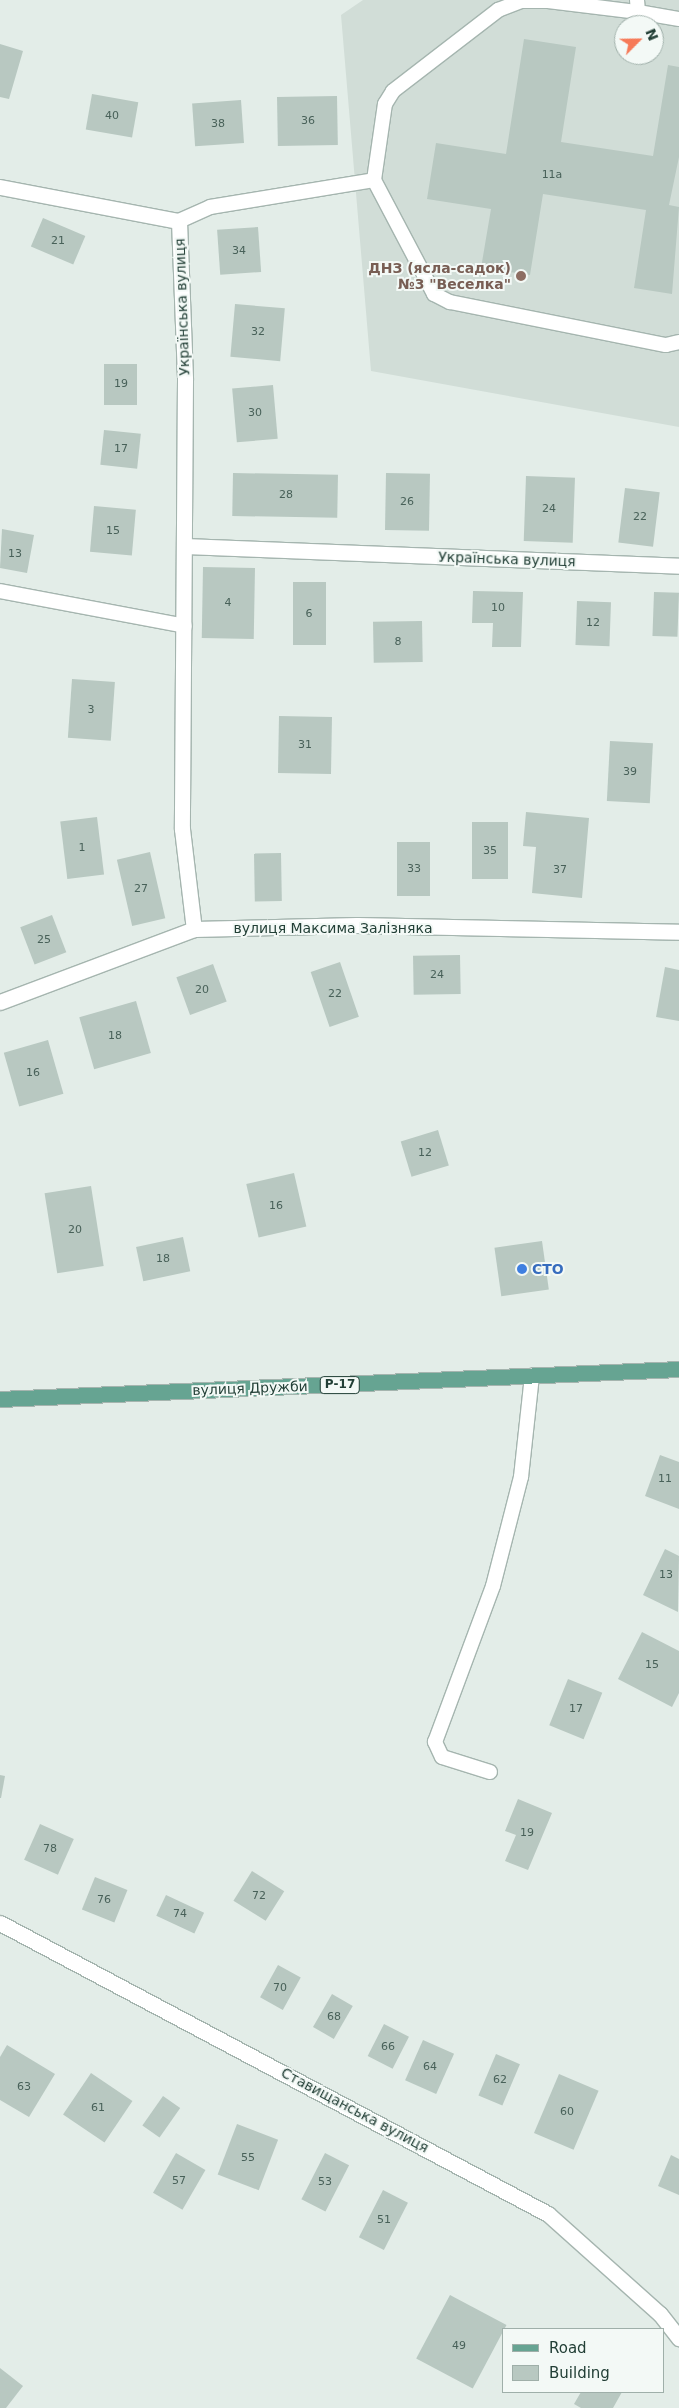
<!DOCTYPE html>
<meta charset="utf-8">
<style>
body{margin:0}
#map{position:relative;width:679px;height:2408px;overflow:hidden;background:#e3ede8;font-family:"DejaVu Sans",sans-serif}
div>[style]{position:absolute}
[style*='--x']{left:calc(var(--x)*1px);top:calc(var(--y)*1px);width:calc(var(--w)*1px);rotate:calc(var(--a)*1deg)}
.built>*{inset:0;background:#d1ddd7}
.building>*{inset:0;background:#b8c8c1;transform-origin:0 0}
.roads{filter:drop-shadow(1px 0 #a5b5af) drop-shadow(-1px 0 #a5b5af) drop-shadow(0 1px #a5b5af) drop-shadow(0 -1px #a5b5af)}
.service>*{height:14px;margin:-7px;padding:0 7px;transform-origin:7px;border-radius:7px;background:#fff}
.minor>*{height:15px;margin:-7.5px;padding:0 7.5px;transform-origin:7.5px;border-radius:7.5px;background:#fff}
.tertiary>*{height:15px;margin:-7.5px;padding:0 7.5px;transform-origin:7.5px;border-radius:7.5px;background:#fff}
.primary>*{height:15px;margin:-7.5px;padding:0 7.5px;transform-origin:7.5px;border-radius:7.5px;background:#66a492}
.dots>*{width:14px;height:14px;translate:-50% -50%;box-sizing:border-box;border:2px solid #f3f9f6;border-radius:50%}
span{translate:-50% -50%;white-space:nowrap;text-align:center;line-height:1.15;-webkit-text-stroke:4px #f3f9f6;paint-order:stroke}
.number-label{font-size:11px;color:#486159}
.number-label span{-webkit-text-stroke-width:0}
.shield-label span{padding:1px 4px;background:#f3f9f6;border:1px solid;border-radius:4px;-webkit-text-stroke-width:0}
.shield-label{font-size:12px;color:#223f36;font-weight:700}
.education-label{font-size:14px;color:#785e54;font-weight:700}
.right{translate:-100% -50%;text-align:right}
.street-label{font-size:14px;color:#223f36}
.shop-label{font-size:14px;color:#366cbe;font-weight:700}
.left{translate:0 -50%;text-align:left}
.legend{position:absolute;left:502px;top:2328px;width:162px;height:65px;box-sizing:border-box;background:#f3f9f6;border:1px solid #9fafa9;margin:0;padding:6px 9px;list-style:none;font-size:15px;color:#223f36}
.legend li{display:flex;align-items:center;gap:10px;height:25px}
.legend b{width:25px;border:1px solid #9fafa9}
.north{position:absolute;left:614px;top:15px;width:50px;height:50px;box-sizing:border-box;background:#f3f9f6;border:1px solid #9fafa9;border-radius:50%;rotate:67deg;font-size:14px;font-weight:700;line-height:20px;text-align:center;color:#223f36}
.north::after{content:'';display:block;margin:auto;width:18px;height:22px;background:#f67a58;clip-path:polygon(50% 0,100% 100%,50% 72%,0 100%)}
</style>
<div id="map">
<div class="built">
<i style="clip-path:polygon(evenodd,363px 0,679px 0,679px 427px,371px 371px,341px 15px,363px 0,624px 25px,654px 25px,654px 55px,624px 55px,624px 25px)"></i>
</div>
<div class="building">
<i style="clip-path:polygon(524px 39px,576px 47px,561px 142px,653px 156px,668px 65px,679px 67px,679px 157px,669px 205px,679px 207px,672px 294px,634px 288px,646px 210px,543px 194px,530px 275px,481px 268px,491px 209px,427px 199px,436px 143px,506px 154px)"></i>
<i style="clip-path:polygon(0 44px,23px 51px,9px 99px,0 97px)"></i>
<i style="left:92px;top:94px;width:47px;height:36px;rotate:10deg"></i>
<i style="left:337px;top:96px;width:49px;height:60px;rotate:89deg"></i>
<i style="left:241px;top:100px;width:43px;height:49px;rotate:86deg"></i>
<i style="left:43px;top:218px;width:46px;height:31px;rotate:23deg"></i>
<i style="left:258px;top:227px;width:45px;height:41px;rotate:86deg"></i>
<i style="left:235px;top:304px;width:50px;height:53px;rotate:5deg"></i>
<i style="left:104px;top:364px;width:33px;height:41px"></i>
<i style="left:273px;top:385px;width:54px;height:41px;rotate:85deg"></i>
<i style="left:104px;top:430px;width:37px;height:35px;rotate:6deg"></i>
<i style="left:233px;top:473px;width:105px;height:43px;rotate:1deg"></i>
<i style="left:386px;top:473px;width:44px;height:57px;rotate:1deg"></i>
<i style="left:526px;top:476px;width:49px;height:65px;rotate:2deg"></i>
<i style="left:625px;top:488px;width:35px;height:55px;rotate:7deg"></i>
<i style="left:94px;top:506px;width:42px;height:46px;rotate:5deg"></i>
<i style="clip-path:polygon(2px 529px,34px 535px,27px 573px,0 568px)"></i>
<i style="left:203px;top:567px;width:52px;height:71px;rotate:1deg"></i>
<i style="left:293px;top:582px;width:33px;height:63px"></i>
<i style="clip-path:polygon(473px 591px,523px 592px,521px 647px,492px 647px,493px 623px,472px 623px)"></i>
<i style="left:654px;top:592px;width:25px;height:44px;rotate:2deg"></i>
<i style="left:577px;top:601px;width:34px;height:44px;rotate:2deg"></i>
<i style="left:422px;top:621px;width:41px;height:49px;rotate:89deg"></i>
<i style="left:72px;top:679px;width:43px;height:59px;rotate:4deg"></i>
<i style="left:279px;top:716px;width:53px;height:57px;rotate:1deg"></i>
<i style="left:610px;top:741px;width:43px;height:60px;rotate:3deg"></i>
<i style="clip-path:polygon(526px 812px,589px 818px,582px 898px,532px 893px,536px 847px,523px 846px)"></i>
<i style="left:97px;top:817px;width:58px;height:37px;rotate:83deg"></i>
<i style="left:472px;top:822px;width:36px;height:57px"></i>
<i style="left:397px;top:842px;width:33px;height:54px"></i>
<i style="left:150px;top:852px;width:68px;height:34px;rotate:77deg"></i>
<i style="left:281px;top:853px;width:48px;height:27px;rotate:89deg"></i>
<i style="left:52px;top:915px;width:40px;height:34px;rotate:69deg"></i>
<i style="left:460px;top:955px;width:39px;height:47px;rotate:89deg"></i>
<i style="left:340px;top:962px;width:58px;height:31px;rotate:71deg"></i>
<i style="left:213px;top:964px;width:40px;height:39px;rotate:70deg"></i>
<i style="clip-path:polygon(665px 967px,679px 970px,679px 1021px,656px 1017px)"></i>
<i style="left:136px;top:1001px;width:54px;height:59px;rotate:74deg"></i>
<i style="left:48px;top:1040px;width:56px;height:46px;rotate:74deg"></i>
<i style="left:438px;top:1130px;width:37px;height:39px;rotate:73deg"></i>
<i style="left:294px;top:1173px;width:55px;height:49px;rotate:77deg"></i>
<i style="left:91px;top:1186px;width:81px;height:47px;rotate:81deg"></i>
<i style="left:183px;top:1237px;width:35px;height:48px;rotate:78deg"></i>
<i style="left:542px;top:1241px;width:49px;height:48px;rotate:82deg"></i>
<i style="clip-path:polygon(660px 1455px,679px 1462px,679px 1509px,645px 1496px)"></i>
<i style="clip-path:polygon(665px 1549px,679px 1556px,678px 1612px,643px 1595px)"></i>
<i style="clip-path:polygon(642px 1632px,679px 1651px,679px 1693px,672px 1707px,618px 1679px)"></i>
<i style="left:568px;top:1679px;width:37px;height:50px;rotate:22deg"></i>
<i style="clip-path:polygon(0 1775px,5px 1776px,1px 1798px,0 1798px)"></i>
<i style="clip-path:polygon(518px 1799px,552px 1813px,528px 1870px,505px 1861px,516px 1835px,505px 1831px)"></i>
<i style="left:40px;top:1824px;width:37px;height:39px;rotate:24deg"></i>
<i style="left:252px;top:1871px;width:38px;height:35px;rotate:32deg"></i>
<i style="left:95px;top:1877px;width:35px;height:35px;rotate:22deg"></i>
<i style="left:166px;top:1895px;width:42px;height:23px;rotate:25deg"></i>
<i style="left:278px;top:1965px;width:26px;height:37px;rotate:29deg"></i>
<i style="left:332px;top:1994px;width:24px;height:38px;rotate:30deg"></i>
<i style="left:384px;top:2024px;width:28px;height:36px;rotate:27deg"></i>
<i style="left:423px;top:2040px;width:34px;height:44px;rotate:24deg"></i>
<i style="clip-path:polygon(7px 2045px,55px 2074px,29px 2117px,0 2100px,0 2057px)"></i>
<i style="left:496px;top:2054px;width:26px;height:45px;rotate:23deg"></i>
<i style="left:91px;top:2073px;width:50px;height:50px;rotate:34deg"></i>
<i style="left:559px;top:2074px;width:43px;height:64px;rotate:23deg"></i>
<i style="left:163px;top:2096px;width:21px;height:36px;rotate:35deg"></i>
<i style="left:237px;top:2124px;width:44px;height:54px;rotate:21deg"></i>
<i style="left:176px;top:2153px;width:34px;height:46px;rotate:30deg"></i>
<i style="left:325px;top:2153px;width:27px;height:52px;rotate:27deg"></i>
<i style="clip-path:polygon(671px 2155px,679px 2159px,679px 2195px,658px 2186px)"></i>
<i style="left:383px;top:2190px;width:28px;height:53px;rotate:27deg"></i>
<i style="left:450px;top:2295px;width:64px;height:72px;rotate:28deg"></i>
<i style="clip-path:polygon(0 2368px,23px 2386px,6px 2408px,0 2408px)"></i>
<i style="clip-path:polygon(581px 2392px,622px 2392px,613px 2408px,581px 2408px,574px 2404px)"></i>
</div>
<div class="roads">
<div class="service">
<i style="--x:637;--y:0;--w:12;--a:85"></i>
<i style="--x:638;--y:12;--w:42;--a:9.7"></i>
<i style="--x:374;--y:180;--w:77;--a:-81.8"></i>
<i style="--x:385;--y:104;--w:15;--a:-58"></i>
<i style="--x:393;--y:91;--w:133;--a:-37.6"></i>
<i style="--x:498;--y:10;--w:25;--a:-21"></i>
<i style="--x:521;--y:1;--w:27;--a:0"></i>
<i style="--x:548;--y:1;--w:91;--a:7"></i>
<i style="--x:179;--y:221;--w:34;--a:-24"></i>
<i style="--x:210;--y:207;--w:166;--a:-9.3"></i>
<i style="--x:374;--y:180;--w:129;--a:62.2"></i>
<i style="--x:434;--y:294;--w:18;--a:27"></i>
<i style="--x:450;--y:302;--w:220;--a:11.3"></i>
<i style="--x:666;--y:345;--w:13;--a:-13"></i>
<i style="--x:0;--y:591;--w:188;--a:10.7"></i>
<i style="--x:490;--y:1772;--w:50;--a:-162.6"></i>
<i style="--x:442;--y:1757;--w:17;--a:-115"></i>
<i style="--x:435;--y:1742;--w:166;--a:-69.6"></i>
<i style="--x:493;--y:1586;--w:113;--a:-75.6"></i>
<i style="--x:521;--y:1477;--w:102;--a:-83.8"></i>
</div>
<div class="minor">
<i style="--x:0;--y:187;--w:182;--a:10.8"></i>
<i style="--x:179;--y:221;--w:159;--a:87.8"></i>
<i style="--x:185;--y:380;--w:449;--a:90.4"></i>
<i style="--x:182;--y:829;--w:101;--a:83.2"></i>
<i style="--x:186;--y:546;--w:493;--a:2.3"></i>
<i style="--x:0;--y:1002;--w:207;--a:-20.6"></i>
<i style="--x:194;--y:929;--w:163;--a:-1.4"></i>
<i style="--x:357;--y:925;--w:322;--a:1.2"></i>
</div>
<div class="tertiary">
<i style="--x:0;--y:1923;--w:620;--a:27.97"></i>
<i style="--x:548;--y:2214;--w:150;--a:41.8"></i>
<i style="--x:660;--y:2314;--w:31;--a:52"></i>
</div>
<div class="primary">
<i style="--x:0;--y:1399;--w:680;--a:-2.53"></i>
</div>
</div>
<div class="dots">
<i style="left:521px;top:276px;background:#8d6e63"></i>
<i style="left:522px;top:1269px;background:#3f7fe0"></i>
</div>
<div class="number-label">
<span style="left:112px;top:116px">40</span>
<span style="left:308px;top:121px">36</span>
<span style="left:218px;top:124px">38</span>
<span style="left:552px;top:175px">11а</span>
<span style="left:58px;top:241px">21</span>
<span style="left:239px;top:251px">34</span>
<span style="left:258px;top:332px">32</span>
<span style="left:121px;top:384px">19</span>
<span style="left:255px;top:413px">30</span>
<span style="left:121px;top:449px">17</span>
<span style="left:286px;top:495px">28</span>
<span style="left:407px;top:502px">26</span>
<span style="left:549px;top:509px">24</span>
<span style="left:640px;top:517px">22</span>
<span style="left:113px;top:531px">15</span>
<span style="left:15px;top:554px">13</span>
<span style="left:228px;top:603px">4</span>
<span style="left:498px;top:608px">10</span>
<span style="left:309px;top:614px">6</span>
<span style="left:593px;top:623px">12</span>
<span style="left:398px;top:642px">8</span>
<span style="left:91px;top:710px">3</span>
<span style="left:305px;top:745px">31</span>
<span style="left:630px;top:772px">39</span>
<span style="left:82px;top:848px">1</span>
<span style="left:490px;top:851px">35</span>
<span style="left:414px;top:869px">33</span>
<span style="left:560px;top:870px">37</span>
<span style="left:141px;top:889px">27</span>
<span style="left:44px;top:940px">25</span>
<span style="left:437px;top:975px">24</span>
<span style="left:202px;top:990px">20</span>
<span style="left:335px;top:994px">22</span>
<span style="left:115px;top:1036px">18</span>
<span style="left:33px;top:1073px">16</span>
<span style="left:425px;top:1153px">12</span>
<span style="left:276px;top:1206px">16</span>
<span style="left:75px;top:1230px">20</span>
<span style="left:163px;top:1259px">18</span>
<span style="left:665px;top:1479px">11</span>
<span style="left:666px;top:1575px">13</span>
<span style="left:652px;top:1665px">15</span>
<span style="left:576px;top:1709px">17</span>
<span style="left:527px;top:1833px">19</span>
<span style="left:50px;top:1849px">78</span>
<span style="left:259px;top:1896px">72</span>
<span style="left:104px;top:1900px">76</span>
<span style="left:180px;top:1914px">74</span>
<span style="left:280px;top:1988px">70</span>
<span style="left:334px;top:2017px">68</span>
<span style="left:388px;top:2047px">66</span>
<span style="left:430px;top:2067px">64</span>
<span style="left:500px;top:2080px">62</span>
<span style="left:24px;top:2087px">63</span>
<span style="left:98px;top:2108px">61</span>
<span style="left:567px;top:2112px">60</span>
<span style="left:248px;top:2158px">55</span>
<span style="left:179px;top:2181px">57</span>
<span style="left:325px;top:2182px">53</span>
<span style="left:384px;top:2220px">51</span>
<span style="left:459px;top:2346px">49</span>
</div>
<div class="shield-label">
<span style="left:340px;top:1385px">Р-17</span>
</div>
<div class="education-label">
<span class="right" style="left:511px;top:276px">ДНЗ (ясла-садок)<br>№3 "Веселка"</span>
</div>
<div class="street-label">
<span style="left:182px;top:307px;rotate:-92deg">Українська вулиця</span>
<span style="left:507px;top:559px;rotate:2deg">Українська вулиця</span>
<span style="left:333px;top:928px">вулиця Максима Залізняка</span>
<span style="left:250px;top:1388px;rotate:-2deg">вулиця Дружби</span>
<span style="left:355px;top:2110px;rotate:28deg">Ставищанська вулиця</span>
</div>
<div class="shop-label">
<span class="left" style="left:532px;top:1269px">СТО</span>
</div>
<ul class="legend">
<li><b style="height:6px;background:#66a492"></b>Road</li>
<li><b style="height:14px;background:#b8c8c1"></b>Building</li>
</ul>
<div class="north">N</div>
</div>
